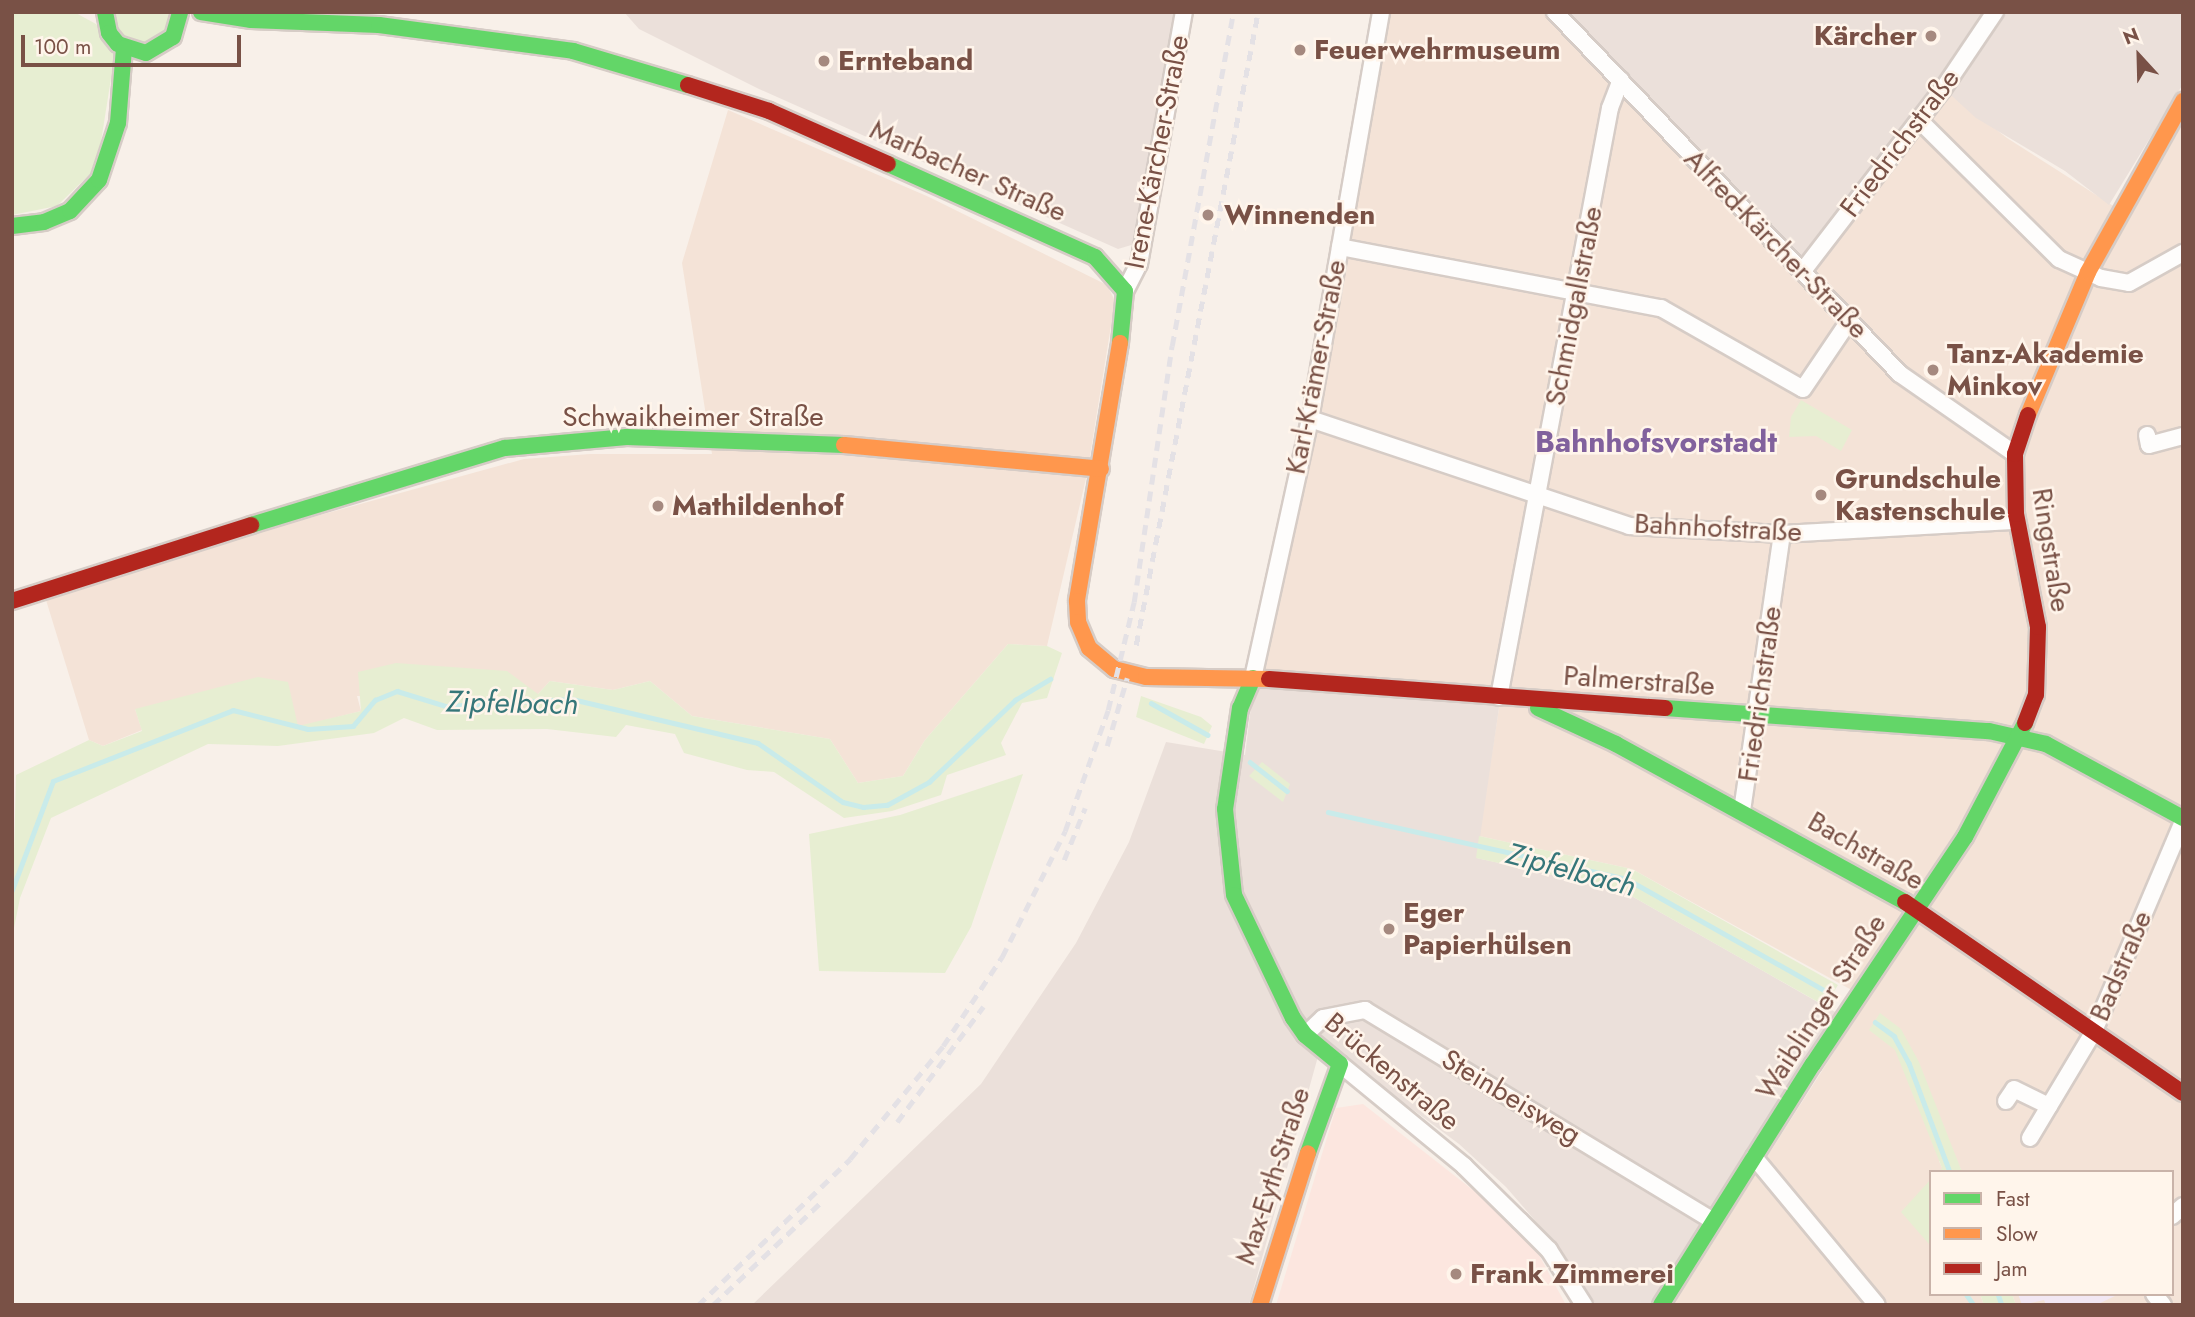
<!DOCTYPE html>
<meta charset="utf-8">
<style>
body{margin:0}
#map{position:relative;width:2195px;height:1317px;overflow:hidden;background:#f8f0e9;font-family:Jost,sans-serif}
div>[style]{position:absolute}
[style*='--x']{left:calc(var(--x)*1px);top:calc(var(--y)*1px);width:calc(var(--w)*1px);rotate:calc(var(--a)*1deg)}
.residential>*{inset:0;background:#f4e3d7}
.commercial>*{inset:0;background:#fce6df}
.industrial>*{inset:0;background:#ebe0da}
.education>*{inset:0;background:#f2e7f3}
.green>*{inset:0;background:#e7eed2}
.stream>*{height:4.5px;margin:-2.25px;padding:0 2.25px;transform-origin:2.25px;border-radius:2.25px;background:#c9ebea}
.roads{filter:drop-shadow(2px 0 #d6ccc6) drop-shadow(-2px 0 #d6ccc6) drop-shadow(0 2px #d6ccc6) drop-shadow(0 -2px #d6ccc6)}
.street>*{height:16px;margin:-8px;padding:0 8px;transform-origin:8px;border-radius:8px;background:#fefdfc}
.fast>*{height:16px;margin:-8px;padding:0 8px;transform-origin:8px;border-radius:8px;background:#63d668}
.slow>*{height:16px;margin:-8px;padding:0 8px;transform-origin:8px;border-radius:8px;background:#ff974d}
.jam>*{height:16px;margin:-8px;padding:0 8px;transform-origin:8px;border-radius:8px;background:#b3261e}
.rail>*{height:4.5px;margin-top:-2.25px;transform-origin:0;background:repeating-linear-gradient(90deg,#e4e1e5 0 10px,transparent 0 17px)}
.dots>*{width:19px;height:19px;translate:-50% -50%;box-sizing:border-box;border:4px solid #fff5eb;border-radius:50%}
span{translate:-50% -50%;white-space:nowrap;text-align:center;line-height:1.15;-webkit-text-stroke:5px #fff5eb;paint-order:stroke}
.poi-label{font-size:28px;color:#795146;font-weight:700}
.right{translate:-100% -50%;text-align:right}
.left{translate:0 -50%;text-align:left}
.street-label{font-size:28px;color:#795146}
.neighbourhood-label{font-size:30px;color:#81619d;font-weight:700}
.water-label{font-size:30px;color:#357679;font-style:italic}
.frame{position:absolute;inset:0;border:14px solid #795146;pointer-events:none}
.legend{position:absolute;left:1929px;top:1170px;width:245px;height:126px;box-sizing:border-box;background:#fff5eb;border:2px solid #c9b3a9;margin:0;padding:9px 12px;list-style:none;font-size:21px;color:#795146}
.legend li{display:flex;align-items:center;gap:14px;height:35px}
.legend b{width:35px;border:2px solid #c9b3a9}
.north{position:absolute;left:2104px;top:21px;width:70px;height:70px;-webkit-text-stroke:5px #fff5eb;paint-order:stroke;rotate:338deg;font-size:19px;font-weight:700;line-height:28px;text-align:center;color:#795146}
.north::after{content:'';display:block;margin:auto;width:24px;height:32px;background:#795146;clip-path:polygon(50% 0,100% 100%,50% 72%,0 100%)}
.scale{position:absolute;left:21px;top:35px;width:220px;height:32px;box-sizing:border-box;border:4px solid #795146;border-top:0;padding-left:9px;font-size:21px;line-height:24px;white-space:nowrap;color:#795146;-webkit-text-stroke:5px #fff5eb;paint-order:stroke}
</style>
<div id="map">
<div class="residential">
<i style="clip-path:polygon(1388px 12px,1550px 12px,1947px 91px,2007px 138px,2129px 216px,2183px 119px,2183px 1305px,2016px 1305px,2012px 1294px,2172px 1294px,2172px 1172px,1962px 1172px,1952px 1150px,1939px 1161px,1944px 1172px,1931px 1172px,1931px 1294px,1980px 1294px,1984px 1305px,1672px 1305px,1868px 999px,1632px 869px,1479px 836px,1502px 689px,1263px 671px)"></i>
<i style="clip-path:polygon(728px 110px,929px 197px,1107px 285px,1115px 301px,1087px 474px,1047px 646px,1008px 644px,925px 740px,903px 776px,858px 783px,830px 739px,692px 716px,650px 681px,613px 690px,550px 681px,538px 694px,357px 696px,361px 711px,298px 727px,135px 709px,142px 730px,103px 746px,89px 740px,46px 600px,255px 533px,524px 459px,590px 454px,712px 454px,682px 263px)"></i>
</div>
<div class="commercial">
<i style="clip-path:polygon(1363px 1104px,1501px 1212px,1539px 1255px,1566px 1305px,1276px 1305px,1336px 1108px)"></i>
</div>
<div class="industrial">
<i style="clip-path:polygon(624px 12px,1175px 12px,1138px 243px,1118px 249px,759px 89px,639px 29px)"></i>
<i style="clip-path:polygon(1560px 12px,2183px 12px,2183px 84px,2109px 205px,2065px 171px,1976px 118px,1942px 87px,1804px 265px)"></i>
<i style="clip-path:polygon(1254px 682px,1500px 701px,1477px 858px,1621px 890px,1837px 1013px,1650px 1305px,1596px 1305px,1551px 1239px,1506px 1187px,1459px 1144px,1322px 1042px,1249px 1305px,752px 1305px,981px 1084px,1076px 943px,1129px 842px,1166px 742px,1245px 755px)"></i>
</div>
<div class="education">
<i style="clip-path:polygon(2018px 1294px,2116px 1294px,2117px 1295px,2096px 1305px,2046px 1305px,2044px 1300px,2022px 1305px)"></i>
</div>
<div class="green">
<i style="clip-path:polygon(12px 12px,74px 12px,96px 24px,115px 53px,97px 167px,57px 206px,12px 215px)"></i>
<i style="clip-path:polygon(113px 12px,172px 12px,172px 21px,150px 45px,119px 34px)"></i>
<i style="clip-path:polygon(1801px 400px,1852px 430px,1841px 451px,1816px 436px,1789px 437px,1791px 417px)"></i>
<i style="clip-path:polygon(1008px 644px,1047px 646px,1062px 653px,1047px 698px,1022px 703px,1001px 743px,1006px 755px,947px 775px,941px 795px,892px 811px,844px 818px,774px 772px,747px 770px,684px 753px,675px 734px,626px 725px,616px 737px,547px 729px,437px 730px,404px 718px,374px 733px,278px 746px,208px 744px,51px 818px,20px 898px,12px 938px,16px 775px,89px 740px,103px 746px,142px 731px,135px 709px,258px 677px,288px 682px,298px 726px,361px 711px,358px 672px,396px 663px,507px 671px,538px 694px,550px 681px,613px 690px,650px 681px,692px 716px,830px 739px,858px 783px,903px 776px,925px 740px)"></i>
<i style="clip-path:polygon(1141px 696px,1201px 717px,1212px 726px,1204px 744px,1136px 717px)"></i>
<i style="clip-path:polygon(1262px 762px,1290px 784px,1283px 802px,1249px 776px)"></i>
<i style="clip-path:polygon(1023px 774px,971px 927px,945px 973px,819px 971px,809px 834px,900px 815px)"></i>
<i style="clip-path:polygon(1479px 836px,1632px 869px,1838px 985px,1825px 1006px,1621px 890px,1476px 858px)"></i>
<i style="clip-path:polygon(1880px 1013px,1901px 1029px,1919px 1062px,1962px 1172px,1939px 1172px,1942px 1168px,1895px 1050px,1869px 1030px)"></i>
<i style="clip-path:polygon(1931px 1179px,1931px 1242px,1929px 1244px,1901px 1212px)"></i>
<i style="clip-path:polygon(1980px 1294px,2012px 1294px,2016px 1305px,1984px 1305px)"></i>
</div>
<div class="stream">
<i style="--x:1151;--y:703;--w:65;--a:29.3"></i>
<i style="--x:1250;--y:762;--w:47;--a:38.1"></i>
<i style="--x:1328;--y:812;--w:306;--a:12.6"></i>
<i style="--x:1627;--y:879;--w:236;--a:29.4"></i>
<i style="--x:12;--y:890;--w:116;--a:-69.4"></i>
<i style="--x:53;--y:781;--w:193;--a:-21.5"></i>
<i style="--x:233;--y:710;--w:77;--a:14.2"></i>
<i style="--x:308;--y:729;--w:45;--a:-3.8"></i>
<i style="--x:353;--y:726;--w:34;--a:-50"></i>
<i style="--x:375;--y:700;--w:24;--a:-22"></i>
<i style="--x:397;--y:691;--w:51;--a:17"></i>
<i style="--x:446;--y:706;--w:126;--a:-3.2"></i>
<i style="--x:572;--y:699;--w:191;--a:13.3"></i>
<i style="--x:758;--y:743;--w:103;--a:34.8"></i>
<i style="--x:843;--y:802;--w:21;--a:14"></i>
<i style="--x:863;--y:807;--w:24;--a:-5"></i>
<i style="--x:887;--y:805;--w:48;--a:-28.7"></i>
<i style="--x:929;--y:782;--w:119;--a:-43.6"></i>
<i style="--x:1015;--y:700;--w:41;--a:-31"></i>
<i style="--x:1875;--y:1022;--w:24;--a:36"></i>
<i style="--x:1894;--y:1036;--w:31;--a:61"></i>
<i style="--x:1909;--y:1063;--w:116;--a:69.4"></i>
<i style="--x:1966;--y:1294;--w:14;--a:54"></i>
<i style="--x:1998;--y:1294;--w:12;--a:70"></i>
</div>
<div class="roads">
<div class="street">
<i style="--x:1555;--y:12;--w:500;--a:46.38"></i>
<i style="--x:1900;--y:374;--w:140;--a:34.8"></i>
<i style="--x:1920;--y:121;--w:196;--a:44.8"></i>
<i style="--x:2059;--y:259;--w:46;--a:24.3"></i>
<i style="--x:2101;--y:278;--w:28;--a:10"></i>
<i style="--x:2129;--y:283;--w:62;--a:-29.1"></i>
<i style="--x:1340;--y:247;--w:327;--a:10.8"></i>
<i style="--x:1661;--y:308;--w:163;--a:29.7"></i>
<i style="--x:1803;--y:389;--w:82;--a:-55.9"></i>
<i style="--x:1802;--y:272;--w:231;--a:-52.4"></i>
<i style="--x:1943;--y:89;--w:93;--a:-56"></i>
<i style="--x:1125;--y:291;--w:30;--a:-63"></i>
<i style="--x:1139;--y:264;--w:256;--a:-79.9"></i>
<i style="--x:1310;--y:419;--w:336;--a:18.5"></i>
<i style="--x:1629;--y:526;--w:153;--a:3"></i>
<i style="--x:1782;--y:534;--w:235;--a:-3.2"></i>
<i style="--x:2147;--y:435;--w:10;--a:79"></i>
<i style="--x:2149;--y:445;--w:35;--a:-15"></i>
<i style="--x:1253;--y:678;--w:265;--a:-77.6"></i>
<i style="--x:1310;--y:419;--w:413;--a:-80.1"></i>
<i style="--x:1499;--y:697;--w:599;--a:-79.33"></i>
<i style="--x:1610;--y:108;--w:30;--a:-69"></i>
<i style="--x:1742;--y:811;--w:280;--a:-81.8"></i>
<i style="--x:1305;--y:1035;--w:25;--a:-43"></i>
<i style="--x:1323;--y:1018;--w:43;--a:-10.8"></i>
<i style="--x:1365;--y:1010;--w:407;--a:31.2"></i>
<i style="--x:1340;--y:1064;--w:161;--a:39.4"></i>
<i style="--x:1464;--y:1166;--w:78;--a:44.5"></i>
<i style="--x:1520;--y:1221;--w:41;--a:45"></i>
<i style="--x:1549;--y:1250;--w:65;--a:57.5"></i>
<i style="--x:2006;--y:1101;--w:14;--a:-56"></i>
<i style="--x:2014;--y:1089;--w:39;--a:26"></i>
<i style="--x:2030;--y:1138;--w:125;--a:-59.1"></i>
<i style="--x:2094;--y:1031;--w:228;--a:-67"></i>
<i style="--x:1754;--y:1157;--w:192;--a:50.3"></i>
<i style="--x:2172;--y:1216;--w:15;--a:-42"></i>
<i style="--x:2154;--y:1294;--w:14;--a:51"></i>
</div>
<div class="fast">
<i style="--x:105;--y:12;--w:21;--a:79"></i>
<i style="--x:109;--y:33;--w:14;--a:51"></i>
<i style="--x:118;--y:44;--w:29;--a:18"></i>
<i style="--x:146;--y:53;--w:31;--a:-31"></i>
<i style="--x:173;--y:37;--w:26;--a:-74"></i>
<i style="--x:201;--y:12;--w:51;--a:9.1"></i>
<i style="--x:251;--y:20;--w:128;--a:2.2"></i>
<i style="--x:379;--y:25;--w:196;--a:7.6"></i>
<i style="--x:573;--y:51;--w:120;--a:16.5"></i>
<i style="--x:888;--y:164;--w:227;--a:24.2"></i>
<i style="--x:1095;--y:257;--w:45;--a:48.6"></i>
<i style="--x:1125;--y:291;--w:52;--a:95.5"></i>
<i style="--x:12;--y:226;--w:32;--a:-7"></i>
<i style="--x:44;--y:222;--w:28;--a:-23"></i>
<i style="--x:70;--y:211;--w:42;--a:-46.9"></i>
<i style="--x:99;--y:180;--w:60;--a:-71.6"></i>
<i style="--x:118;--y:123;--w:75;--a:-85.4"></i>
<i style="--x:251;--y:525;--w:265;--a:-16.9"></i>
<i style="--x:505;--y:448;--w:122;--a:-5.2"></i>
<i style="--x:627;--y:437;--w:217;--a:2.1"></i>
<i style="--x:1253;--y:678;--w:33;--a:113"></i>
<i style="--x:1240;--y:708;--w:102;--a:98.4"></i>
<i style="--x:1225;--y:809;--w:86;--a:84"></i>
<i style="--x:1234;--y:895;--w:136;--a:64.4"></i>
<i style="--x:1293;--y:1018;--w:21;--a:55"></i>
<i style="--x:1305;--y:1035;--w:45;--a:39.6"></i>
<i style="--x:1340;--y:1064;--w:95;--a:109.8"></i>
<i style="--x:1538;--y:708;--w:86;--a:24.8"></i>
<i style="--x:1616;--y:744;--w:329;--a:28.7"></i>
<i style="--x:1665;--y:708;--w:325;--a:4.1"></i>
<i style="--x:1989;--y:731;--w:58;--a:12.8"></i>
<i style="--x:2046;--y:744;--w:156;--a:28.4"></i>
<i style="--x:1661;--y:1305;--w:285;--a:-57.8"></i>
<i style="--x:1813;--y:1064;--w:273;--a:-56.2"></i>
<i style="--x:1965;--y:837;--w:129;--a:-62.2"></i>
</div>
<div class="slow">
<i style="--x:1120;--y:343;--w:262;--a:99.5"></i>
<i style="--x:1077;--y:601;--w:21;--a:87"></i>
<i style="--x:1078;--y:622;--w:28;--a:67"></i>
<i style="--x:1089;--y:648;--w:33;--a:40"></i>
<i style="--x:1114;--y:669;--w:33;--a:14"></i>
<i style="--x:1146;--y:677;--w:123;--a:0.9"></i>
<i style="--x:2028;--y:415;--w:155;--a:-67.2"></i>
<i style="--x:2088;--y:272;--w:196;--a:-60.9"></i>
<i style="--x:844;--y:445;--w:258;--a:5.3"></i>
<i style="--x:1260;--y:1305;--w:159;--a:-72.5"></i>
</div>
<div class="jam">
<i style="--x:688;--y:85;--w:85;--a:17.8"></i>
<i style="--x:769;--y:111;--w:130;--a:24"></i>
<i style="--x:12;--y:601;--w:251;--a:-17.6"></i>
<i style="--x:1269;--y:679;--w:397;--a:4.2"></i>
<i style="--x:2025;--y:723;--w:30;--a:-69"></i>
<i style="--x:2036;--y:695;--w:68;--a:-88.3"></i>
<i style="--x:2038;--y:627;--w:115;--a:-101"></i>
<i style="--x:2016;--y:514;--w:60;--a:-91"></i>
<i style="--x:2015;--y:454;--w:41;--a:-71.6"></i>
<i style="--x:1905;--y:902;--w:337;--a:34.5"></i>
</div>
</div>
<div class="rail">
<i style="--x:1136;--y:645;--w:645;--a:-79.09"></i>
<i style="--x:1107;--y:746;--w:71;--a:-73.6"></i>
<i style="--x:1064;--y:860;--w:56;--a:-68"></i>
<i style="--x:897;--y:1122;--w:144;--a:-53.2"></i>
<i style="--x:698;--y:1305;--w:211;--a:-43.8"></i>
<i style="--x:850;--y:1159;--w:146;--a:-50.5"></i>
<i style="--x:943;--y:1046;--w:107;--a:-56.5"></i>
<i style="--x:1002;--y:957;--w:141;--a:-63.4"></i>
<i style="--x:1065;--y:831;--w:128;--a:-70.4"></i>
<i style="--x:1108;--y:710;--w:111;--a:-76.5"></i>
<i style="--x:1134;--y:602;--w:259;--a:-81.6"></i>
<i style="--x:1172;--y:346;--w:340;--a:-79.6"></i>
<i style="--x:713;--y:1305;--w:148;--a:-43.6"></i>
</div>
<div class="dots">
<i style="left:1931px;top:36px;background:#a5897f"></i>
<i style="left:1300px;top:50px;background:#a5897f"></i>
<i style="left:824px;top:61px;background:#a5897f"></i>
<i style="left:1208px;top:215px;background:#a5897f"></i>
<i style="left:1933px;top:370px;background:#a5897f"></i>
<i style="left:1821px;top:495px;background:#a5897f"></i>
<i style="left:658px;top:506px;background:#a5897f"></i>
<i style="left:1389px;top:929px;background:#a5897f"></i>
<i style="left:1456px;top:1274px;background:#a5897f"></i>
</div>
<div class="poi-label">
<span class="right" style="left:1917px;top:36px">Kärcher</span>
<span class="left" style="left:1314px;top:50px">Feuerwehrmuseum</span>
<span class="left" style="left:838px;top:61px">Ernteband</span>
<span class="left" style="left:1224px;top:215px">Winnenden</span>
<span class="left" style="left:1947px;top:370px">Tanz-Akademie<br>Minkov</span>
<span class="left" style="left:1835px;top:495px">Grundschule<br>Kastenschule</span>
<span class="left" style="left:672px;top:506px">Mathildenhof</span>
<span class="left" style="left:1403px;top:929px">Eger<br>Papierhülsen</span>
<span class="left" style="left:1470px;top:1274px">Frank Zimmerei</span>
</div>
<div class="street-label">
<span style="left:1900px;top:143px;rotate:-53deg">Friedrichstraße</span>
<span style="left:1157px;top:152px;rotate:-79deg">Irene-Kärcher-Straße</span>
<span style="left:968px;top:171px;rotate:24deg">Marbacher Straße</span>
<span style="left:1776px;top:244px;rotate:46deg">Alfred-Kärcher-Straße</span>
<span style="left:1574px;top:306px;rotate:-79deg">Schmidgallstraße</span>
<span style="left:1316px;top:367px;rotate:-79deg">Karl-Krämer-Straße</span>
<span style="left:693px;top:417px">Schwaikheimer Straße</span>
<span style="left:1718px;top:528px;rotate:3deg">Bahnhofstraße</span>
<span style="left:2051px;top:550px;rotate:81deg">Ringstraße</span>
<span style="left:1639px;top:681px;rotate:4deg">Palmerstraße</span>
<span style="left:1760px;top:694px;rotate:-82deg">Friedrichstraße</span>
<span style="left:1866px;top:851px;rotate:30deg">Bachstraße</span>
<span style="left:2121px;top:966px;rotate:-67deg">Badstraße</span>
<span style="left:1821px;top:1007px;rotate:-57deg">Waiblinger Straße</span>
<span style="left:1392px;top:1072px;rotate:40deg">Brückenstraße</span>
<span style="left:1511px;top:1097px;rotate:31deg">Steinbeisweg</span>
<span style="left:1273px;top:1176px;rotate:-72deg">Max-Eyth-Straße</span>
</div>
<div class="neighbourhood-label">
<span style="left:1656px;top:442px">Bahnhofsvorstadt</span>
</div>
<div class="water-label">
<span style="left:512px;top:703px;rotate:1deg">Zipfelbach</span>
<span style="left:1571px;top:870px;rotate:15deg">Zipfelbach</span>
</div>
<div class="frame"></div>
<ul class="legend">
<li><b style="height:9px;background:#63d668"></b>Fast</li>
<li><b style="height:9px;background:#ff974d"></b>Slow</li>
<li><b style="height:9px;background:#b3261e"></b>Jam</li>
</ul>
<div class="north">N</div>
<div class="scale">100 m</div>
</div>
